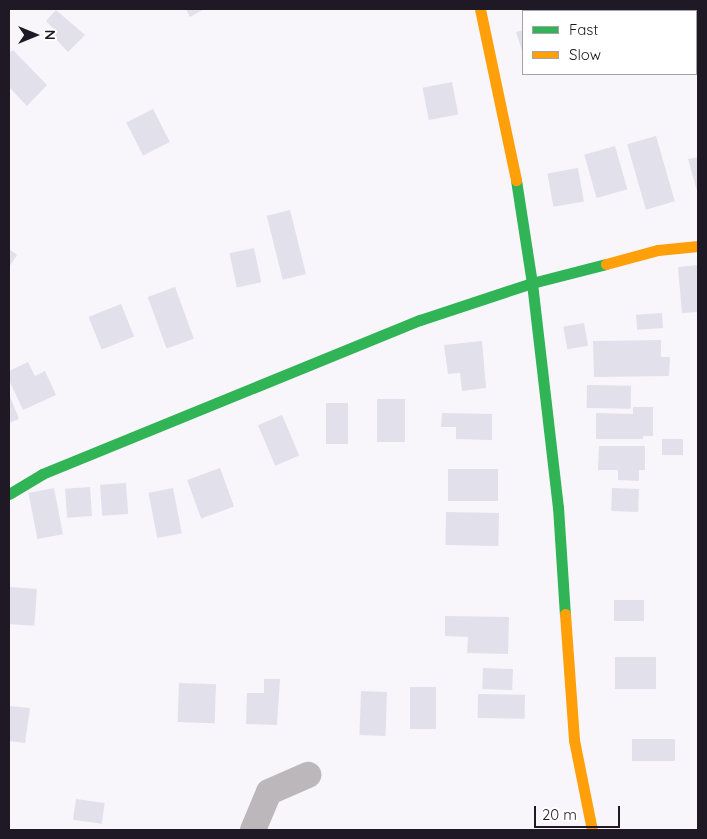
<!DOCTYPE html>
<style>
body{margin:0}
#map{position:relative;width:707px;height:839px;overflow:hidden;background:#f8f6fb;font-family:Quicksand,sans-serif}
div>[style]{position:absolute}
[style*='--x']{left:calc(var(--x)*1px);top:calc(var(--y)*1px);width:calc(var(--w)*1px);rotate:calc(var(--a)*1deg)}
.building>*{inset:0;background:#e1e0eb;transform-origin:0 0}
.street>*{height:26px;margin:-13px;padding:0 13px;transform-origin:13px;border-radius:13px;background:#bcb7ba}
.fast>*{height:11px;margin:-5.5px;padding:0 5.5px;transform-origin:5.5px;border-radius:5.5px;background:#30b455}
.slow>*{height:11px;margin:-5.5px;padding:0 5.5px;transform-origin:5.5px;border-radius:5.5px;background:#ff9f0a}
span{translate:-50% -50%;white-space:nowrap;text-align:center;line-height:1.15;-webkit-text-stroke:4px #fff;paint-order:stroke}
.frame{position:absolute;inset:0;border:10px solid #1e1924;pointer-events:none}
.legend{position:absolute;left:522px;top:10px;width:175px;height:65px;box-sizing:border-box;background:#fff;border:1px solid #a5a3a7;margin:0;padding:6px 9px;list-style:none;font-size:15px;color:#1e1924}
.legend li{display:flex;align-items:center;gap:10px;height:25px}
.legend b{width:25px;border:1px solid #a5a3a7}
.north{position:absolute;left:10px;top:10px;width:50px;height:50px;-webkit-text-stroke:4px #fff;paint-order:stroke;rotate:90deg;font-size:14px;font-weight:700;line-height:20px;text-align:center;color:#1e1924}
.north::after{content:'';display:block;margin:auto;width:18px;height:22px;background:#1e1924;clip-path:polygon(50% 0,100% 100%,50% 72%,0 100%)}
.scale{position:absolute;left:534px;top:806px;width:86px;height:22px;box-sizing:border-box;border:2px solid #1e1924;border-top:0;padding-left:6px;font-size:15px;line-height:18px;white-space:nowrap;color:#1e1924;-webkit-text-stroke:4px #fff;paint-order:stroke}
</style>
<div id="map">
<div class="building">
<i style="clip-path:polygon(186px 9px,204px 9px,190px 17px)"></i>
<i style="clip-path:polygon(56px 10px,85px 35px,68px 52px,52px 35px,56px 31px,46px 21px)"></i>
<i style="clip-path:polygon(523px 30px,523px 54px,516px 32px)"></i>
<i style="clip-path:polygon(13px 50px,47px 85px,27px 106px,9px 87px,9px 53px)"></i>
<i style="left:452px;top:82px;width:33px;height:30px;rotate:79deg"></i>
<i style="left:153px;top:109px;width:37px;height:30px;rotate:63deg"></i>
<i style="left:656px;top:136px;width:68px;height:30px;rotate:74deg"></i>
<i style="left:615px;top:146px;width:45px;height:32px;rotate:74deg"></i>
<i style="clip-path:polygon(698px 157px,698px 194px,688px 159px)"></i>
<i style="left:578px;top:168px;width:34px;height:31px;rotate:80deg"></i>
<i style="left:290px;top:210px;width:66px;height:24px;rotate:76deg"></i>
<i style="left:254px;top:248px;width:35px;height:25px;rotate:78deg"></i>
<i style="clip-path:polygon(9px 249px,17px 255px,9px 267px)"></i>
<i style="clip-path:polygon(698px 265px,698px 312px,682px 313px,678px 267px)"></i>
<i style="left:175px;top:287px;width:55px;height:29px;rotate:70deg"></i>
<i style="left:121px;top:304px;width:35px;height:35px;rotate:68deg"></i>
<i style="left:662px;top:313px;width:15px;height:26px;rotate:86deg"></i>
<i style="left:584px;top:323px;width:23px;height:21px;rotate:80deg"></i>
<i style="clip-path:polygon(661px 340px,661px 357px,670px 357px,669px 376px,594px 377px,593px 341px)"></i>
<i style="clip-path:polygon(482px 341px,486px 388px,462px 391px,460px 373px,448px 374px,444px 345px)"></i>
<i style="clip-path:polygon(28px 362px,35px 376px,45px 371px,56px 395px,23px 410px,9px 380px,9px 371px)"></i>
<i style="left:587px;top:385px;width:44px;height:23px;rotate:1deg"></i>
<i style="clip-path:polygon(9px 394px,19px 419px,9px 423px)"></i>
<i style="left:377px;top:399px;width:28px;height:43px"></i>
<i style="left:326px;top:403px;width:22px;height:41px"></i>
<i style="clip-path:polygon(633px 407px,653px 407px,653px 436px,643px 436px,643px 439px,596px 439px,596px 413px,633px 414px)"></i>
<i style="clip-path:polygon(442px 413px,492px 414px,492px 440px,456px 439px,456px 427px,441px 427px)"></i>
<i style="left:282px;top:415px;width:44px;height:26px;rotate:67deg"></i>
<i style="left:662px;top:439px;width:21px;height:16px"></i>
<i style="clip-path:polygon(599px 446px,645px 446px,645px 470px,639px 470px,639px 481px,618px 480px,618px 470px,598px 470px)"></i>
<i style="left:220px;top:468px;width:41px;height:35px;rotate:70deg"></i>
<i style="left:448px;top:469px;width:50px;height:32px"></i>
<i style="left:126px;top:483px;width:31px;height:26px;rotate:86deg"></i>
<i style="left:90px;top:487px;width:29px;height:25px;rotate:86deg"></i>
<i style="left:54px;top:488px;width:47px;height:26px;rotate:79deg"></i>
<i style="left:173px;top:488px;width:46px;height:25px;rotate:79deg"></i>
<i style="left:612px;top:488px;width:27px;height:23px;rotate:2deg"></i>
<i style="left:446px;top:512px;width:53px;height:33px;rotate:1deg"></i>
<i style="left:9px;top:587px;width:28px;height:37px;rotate:4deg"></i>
<i style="left:614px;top:600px;width:30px;height:21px"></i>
<i style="clip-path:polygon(445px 616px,509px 617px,508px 654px,467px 653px,468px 637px,445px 636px)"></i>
<i style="left:656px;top:657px;width:32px;height:41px;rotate:90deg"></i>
<i style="left:483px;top:668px;width:30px;height:21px;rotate:2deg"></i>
<i style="clip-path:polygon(264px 679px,280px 679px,277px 725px,246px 724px,247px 693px,264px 693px)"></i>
<i style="left:179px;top:683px;width:37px;height:39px;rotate:2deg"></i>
<i style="left:410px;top:687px;width:26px;height:42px"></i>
<i style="left:361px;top:691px;width:26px;height:44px;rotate:2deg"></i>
<i style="left:478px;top:694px;width:47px;height:24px;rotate:1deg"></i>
<i style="clip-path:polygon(9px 706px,30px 708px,25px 743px,9px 741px)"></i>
<i style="left:632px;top:739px;width:43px;height:22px"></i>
<i style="left:76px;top:799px;width:29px;height:21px;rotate:8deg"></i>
</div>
<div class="street">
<i style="--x:253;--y:830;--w:41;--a:-67.2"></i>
<i style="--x:269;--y:792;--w:43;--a:-23.6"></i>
</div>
<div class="fast">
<i style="--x:516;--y:180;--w:104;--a:81.2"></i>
<i style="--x:532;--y:283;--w:226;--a:83.4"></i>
<i style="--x:558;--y:507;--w:107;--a:86.3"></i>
<i style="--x:9;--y:494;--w:39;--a:-31"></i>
<i style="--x:42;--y:474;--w:408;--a:-22.2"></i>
<i style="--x:420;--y:320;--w:118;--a:-18.3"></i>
<i style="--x:532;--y:283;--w:76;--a:-14.4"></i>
</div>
<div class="slow">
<i style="--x:480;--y:9;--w:175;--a:78.1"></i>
<i style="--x:606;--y:264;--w:54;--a:-15.1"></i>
<i style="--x:658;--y:250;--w:40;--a:-5.7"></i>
<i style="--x:565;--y:614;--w:126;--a:85.9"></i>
<i style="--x:574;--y:740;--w:92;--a:78.7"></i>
</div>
<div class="frame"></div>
<ul class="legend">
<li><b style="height:6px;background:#30b455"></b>Fast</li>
<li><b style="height:6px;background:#ff9f0a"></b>Slow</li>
</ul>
<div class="north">N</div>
<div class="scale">20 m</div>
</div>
